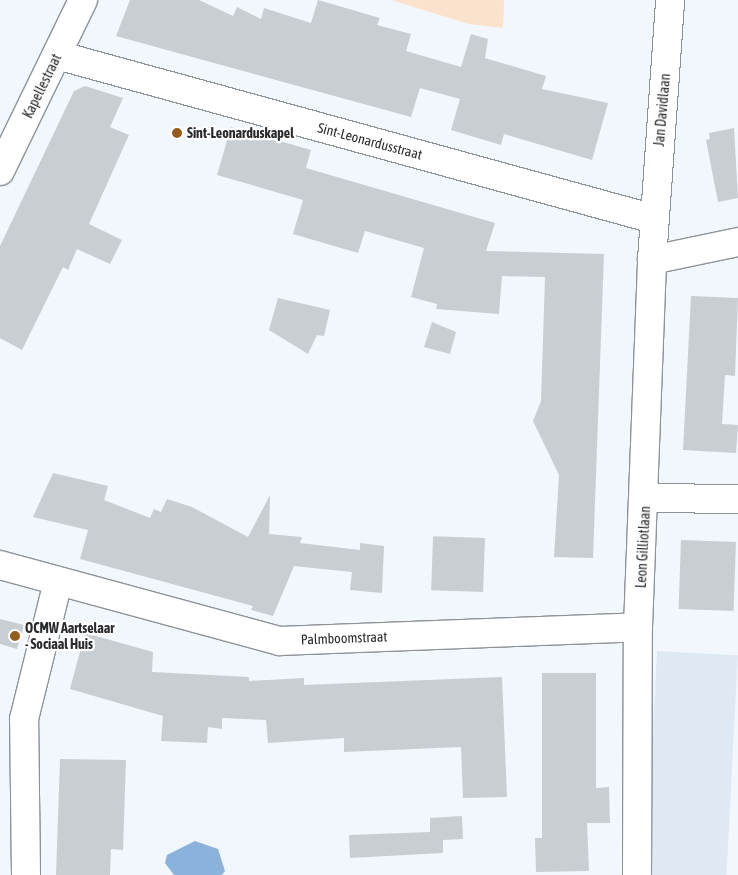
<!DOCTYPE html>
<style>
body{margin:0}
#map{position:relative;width:738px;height:875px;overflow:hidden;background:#f2f7fd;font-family:"Asap Condensed",sans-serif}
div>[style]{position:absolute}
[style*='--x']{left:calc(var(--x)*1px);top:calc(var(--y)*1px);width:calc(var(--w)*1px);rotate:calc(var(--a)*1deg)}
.built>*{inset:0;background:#dee9f4;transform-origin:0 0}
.green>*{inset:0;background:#fae2cc}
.water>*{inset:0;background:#8ab2db}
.building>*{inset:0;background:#c9ced3;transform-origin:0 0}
.roads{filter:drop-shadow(1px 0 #8e9398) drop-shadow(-1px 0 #8e9398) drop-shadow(0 1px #8e9398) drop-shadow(0 -1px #8e9398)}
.minor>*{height:28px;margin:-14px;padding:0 14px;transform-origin:14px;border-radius:14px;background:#fff}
.tertiary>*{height:28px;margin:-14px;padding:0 14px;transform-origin:14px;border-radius:14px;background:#fff}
.dots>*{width:14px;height:14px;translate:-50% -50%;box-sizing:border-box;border:2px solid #fff;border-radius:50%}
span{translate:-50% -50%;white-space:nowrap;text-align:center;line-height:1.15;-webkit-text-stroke:4.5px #fff;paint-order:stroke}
.street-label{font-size:14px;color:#2a2b2e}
.poi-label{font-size:14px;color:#2a2b2e;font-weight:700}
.left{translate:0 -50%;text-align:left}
</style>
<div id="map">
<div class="built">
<i style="left:657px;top:651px;width:81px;height:224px;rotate:3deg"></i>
</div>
<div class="green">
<i style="clip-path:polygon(391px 0,504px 0,503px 28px,469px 24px)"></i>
</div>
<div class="water">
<i style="clip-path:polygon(195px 841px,218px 849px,225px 871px,222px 875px,174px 875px,165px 863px,167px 855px)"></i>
</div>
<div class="building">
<i style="clip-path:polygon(130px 0,199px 0,233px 16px,237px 7px,261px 19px,264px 8px,311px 23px,318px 0,380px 18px,377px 25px,411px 34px,406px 51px,461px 67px,471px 34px,488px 39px,485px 58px,546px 76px,542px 89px,608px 103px,592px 160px,504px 134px,501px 145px,451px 130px,460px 99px,420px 88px,411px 117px,116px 36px)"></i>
<i style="clip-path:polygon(85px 86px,123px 98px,110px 127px,129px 135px,89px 224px,122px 240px,110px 264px,77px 249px,68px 270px,63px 267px,22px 350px,0 338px,0 246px,74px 91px)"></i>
<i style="clip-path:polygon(231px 127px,311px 150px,306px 168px,495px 223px,486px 251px,604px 254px,593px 558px,554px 557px,559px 475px,533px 421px,541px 401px,545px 277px,502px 276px,499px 314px,436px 309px,437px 304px,411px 297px,424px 248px,365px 231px,358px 253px,293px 234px,303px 200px,217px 175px)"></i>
<i style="clip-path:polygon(734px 128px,738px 198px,718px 202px,706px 140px,710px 139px,709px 133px)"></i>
<i style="clip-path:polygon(691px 296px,738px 298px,735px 376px,725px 375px,722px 424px,738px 425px,736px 453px,683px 450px)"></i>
<i style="clip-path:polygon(278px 298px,330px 310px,324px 336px,317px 335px,308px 354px,269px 330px)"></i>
<i style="clip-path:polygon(432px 322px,456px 332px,450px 354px,424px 347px)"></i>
<i style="clip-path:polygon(53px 473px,108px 486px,104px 500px,150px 518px,154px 509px,161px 512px,167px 499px,192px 507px,248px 537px,270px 495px,269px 534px,302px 537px,300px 543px,360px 550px,360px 543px,384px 546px,382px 593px,350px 590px,352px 572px,294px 566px,273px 616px,251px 610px,253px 606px,80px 559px,88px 530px,33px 517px)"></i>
<i style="left:485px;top:538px;width:54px;height:52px;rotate:92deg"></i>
<i style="left:681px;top:540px;width:55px;height:69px;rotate:2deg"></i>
<i style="clip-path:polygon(0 619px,24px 625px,17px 649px,0 644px)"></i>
<i style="clip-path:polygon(85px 633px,153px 652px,152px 672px,249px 677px,249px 681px,304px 678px,304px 685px,502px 677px,507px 797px,463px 798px,461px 747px,344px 752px,344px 738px,268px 743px,266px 720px,222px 718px,222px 729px,208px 727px,207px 743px,161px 741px,163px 716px,70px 689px)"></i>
<i style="clip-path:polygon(542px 673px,596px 673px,596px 788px,609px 787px,610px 823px,587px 823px,589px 871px,536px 872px,535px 838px,542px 838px)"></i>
<i style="clip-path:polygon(60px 759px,126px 760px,123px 850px,111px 849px,110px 875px,56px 875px)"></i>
<i style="clip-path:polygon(462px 816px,463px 839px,443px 840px,443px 853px,350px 858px,349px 835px,430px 832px,430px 818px)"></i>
</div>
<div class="roads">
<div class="minor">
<i style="--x:57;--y:55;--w:619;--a:15.36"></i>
<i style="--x:652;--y:260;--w:88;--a:-11.8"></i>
<i style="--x:646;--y:498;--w:92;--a:0.6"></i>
<i style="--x:0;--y:565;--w:290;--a:15.2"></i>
<i style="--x:280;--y:641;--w:358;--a:-2.2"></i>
<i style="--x:26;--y:875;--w:156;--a:-90.7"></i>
<i style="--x:24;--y:719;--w:141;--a:-76.1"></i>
<i style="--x:637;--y:875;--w:248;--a:-89.8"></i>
<i style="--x:638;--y:627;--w:367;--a:-87.8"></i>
<i style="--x:652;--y:260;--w:261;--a:-86"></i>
</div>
<div class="tertiary">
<i style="--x:0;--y:171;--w:190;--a:-64.1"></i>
</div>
</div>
<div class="dots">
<i style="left:177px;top:133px;background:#965c1b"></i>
<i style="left:15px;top:636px;background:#965c1b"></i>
</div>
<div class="street-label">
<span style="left:42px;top:86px;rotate:-64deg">Kapellestraat</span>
<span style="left:662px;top:110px;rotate:-85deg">Jan Davidlaan</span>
<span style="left:370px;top:141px;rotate:15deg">Sint-Leonardusstraat</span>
<span style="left:643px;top:547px;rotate:-87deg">Leon Gilliotlaan</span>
<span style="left:344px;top:638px;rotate:-2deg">Palmboomstraat</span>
</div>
<div class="poi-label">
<span class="left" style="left:187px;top:133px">Sint-Leonarduskapel</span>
<span class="left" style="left:25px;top:636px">OCMW Aartselaar<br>- Sociaal Huis</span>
</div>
</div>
